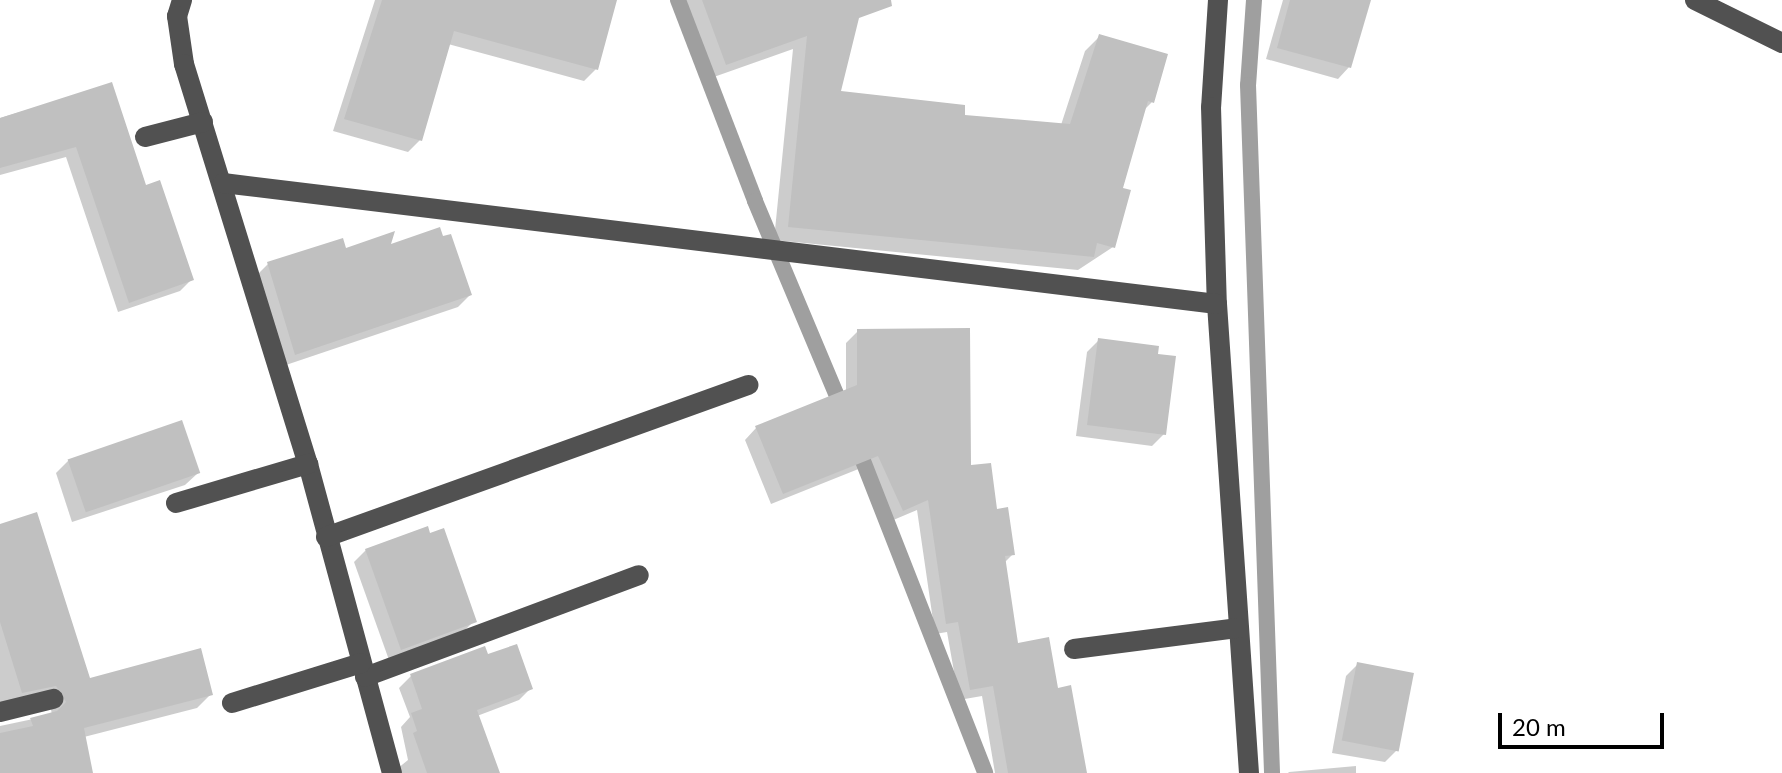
<!DOCTYPE html>
<style>
body{margin:0}
#map{position:relative;width:1782px;height:773px;overflow:hidden;background:#fff;font-family:Lato,sans-serif}
div>[style]{position:absolute}
[style*='--x']{left:calc(var(--x)*1px);top:calc(var(--y)*1px);width:calc(var(--w)*1px);rotate:calc(var(--a)*1deg)}
.shadow>*{inset:0;background:#0003}
.stream>*{height:16px;margin:-8px;padding:0 8px;transform-origin:8px;border-radius:8px;background:#9f9f9f}
.building>*{inset:0;background:#c0c0c0;transform-origin:0 0}
.minor>*{height:20px;margin:-10px;padding:0 10px;transform-origin:10px;border-radius:10px;background:#515151}
span{translate:-50% -50%;white-space:nowrap;text-align:center;line-height:1.15;-webkit-text-stroke:6px #fff;paint-order:stroke}
.scale{position:absolute;left:1498px;top:713px;width:166px;height:36px;box-sizing:border-box;border:4px solid #000;border-top:0;padding-left:10px;font-size:24px;line-height:28px;white-space:nowrap;color:#000;-webkit-text-stroke:6px #fff;paint-order:stroke}
</style>
<div id="map">
<div class="shadow">
<i style="clip-path:polygon(375px 0,615px 0,596px 69px,584px 81px,448px 44px,420px 140px,408px 152px,333px 131px)"></i>
<i style="clip-path:polygon(675px 0,862px 0,838px 93px,962px 117px,1061px 125px,1085px 51px,1100px 36px,1152px 102px,1143px 111px,1121px 189px,1113px 247px,1078px 270px,774px 240px,793px 49px,711px 78px,690px 20px,683px 23px)"></i>
<i style="clip-path:polygon(1283px 0,1369px 0,1350px 66px,1338px 79px,1266px 59px)"></i>
<i style="clip-path:polygon(111px 85px,144px 187px,191px 280px,180px 291px,118px 312px,66px 157px,0 175px,0 118px)"></i>
<i style="clip-path:polygon(442px 239px,470px 295px,458px 307px,283px 366px,256px 276px,268px 264px)"></i>
<i style="clip-path:polygon(858px 331px,969px 468px,996px 511px,1013px 554px,1004px 563px,1016px 645px,1056px 690px,1085px 773px,995px 773px,982px 696px,959px 700px,947px 632px,935px 634px,917px 510px,891px 521px,866px 466px,771px 504px,745px 440px,756px 428px,846px 392px,846px 343px)"></i>
<i style="clip-path:polygon(1099px 340px,1164px 434px,1152px 446px,1076px 436px,1087px 352px)"></i>
<i style="clip-path:polygon(68px 461px,198px 473px,185px 485px,72px 522px,56px 473px)"></i>
<i style="clip-path:polygon(0 526px,89px 680px,211px 694px,197px 708px,84px 737px,91px 773px,0 773px,0 726px,52px 715px,50px 704px,0 708px)"></i>
<i style="clip-path:polygon(366px 550px,474px 621px,462px 633px,389px 660px,354px 562px)"></i>
<i style="clip-path:polygon(487px 656px,531px 688px,519px 700px,477px 716px,498px 773px,392px 773px,408px 760px,401px 727px,410px 717px,399px 688px,411px 676px)"></i>
<i style="clip-path:polygon(1358px 664px,1397px 750px,1385px 762px,1332px 753px,1346px 676px)"></i>
<i style="clip-path:polygon(1356px 766px,1356px 773px,1288px 773px,1289px 772px)"></i>
</div>
<div class="stream">
<i style="--x:678;--y:0;--w:215;--a:69"></i>
<i style="--x:755;--y:201;--w:227;--a:67.2"></i>
<i style="--x:1254;--y:0;--w:85;--a:94"></i>
<i style="--x:1248;--y:85;--w:688;--a:88"></i>
<i style="--x:856;--y:443;--w:354;--a:68.6"></i>
</div>
<div class="building">
<i style="clip-path:polygon(382px 0,617px 0,598px 70px,454px 31px,422px 141px,344px 119px)"></i>
<i style="clip-path:polygon(702px 0,891px 0,892px 6px,859px 18px,841px 91px,965px 105px,965px 115px,1070px 124px,1099px 34px,1168px 54px,1154px 103px,1148px 101px,1123px 188px,1131px 190px,1115px 248px,1097px 243px,1094px 257px,788px 227px,807px 36px,726px 65px)"></i>
<i style="clip-path:polygon(1290px 0,1371px 0,1351px 68px,1277px 48px)"></i>
<i style="clip-path:polygon(112px 82px,146px 185px,160px 180px,194px 280px,129px 303px,76px 147px,0 168px,0 118px)"></i>
<i style="clip-path:polygon(440px 227px,443px 236px,451px 234px,472px 295px,295px 355px,267px 262px,343px 238px,346px 248px,395px 231px,391px 244px)"></i>
<i style="clip-path:polygon(970px 328px,971px 465px,991px 463px,997px 509px,1008px 507px,1015px 555px,1005px 556px,1018px 643px,1049px 637px,1058px 688px,1071px 685px,1087px 773px,1008px 773px,993px 686px,970px 690px,958px 622px,946px 624px,928px 500px,903px 511px,878px 456px,783px 494px,755px 426px,857px 385px,857px 329px)"></i>
<i style="clip-path:polygon(1098px 338px,1159px 346px,1158px 354px,1176px 356px,1166px 435px,1087px 425px)"></i>
<i style="left:182px;top:420px;width:56px;height:121px;rotate:71deg"></i>
<i style="clip-path:polygon(37px 512px,90px 678px,201px 648px,213px 695px,84px 728px,93px 773px,0 773px,0 733px,33px 726px,30px 718px,57px 711px,66px 702px,56px 686px,22px 693px,0 622px,0 524px)"></i>
<i style="clip-path:polygon(428px 526px,430px 533px,444px 528px,477px 622px,401px 650px,365px 549px)"></i>
<i style="clip-path:polygon(517px 644px,533px 689px,477px 710px,500px 773px,427px 773px,413px 733px,417px 731px,411px 713px,422px 709px,410px 674px,485px 646px,488px 654px)"></i>
<i style="left:1357px;top:662px;width:58px;height:80px;rotate:11deg"></i>
</div>
<div class="minor">
<i style="--x:182;--y:0;--w:17;--a:107"></i>
<i style="--x:177;--y:16;--w:49;--a:81.7"></i>
<i style="--x:184;--y:64;--w:419;--a:72.8"></i>
<i style="--x:308;--y:464;--w:320;--a:74.8"></i>
<i style="--x:1218;--y:0;--w:107;--a:93.7"></i>
<i style="--x:1211;--y:107;--w:197;--a:88.3"></i>
<i style="--x:1217;--y:304;--w:470;--a:86.1"></i>
<i style="--x:1695;--y:0;--w:97;--a:26.3"></i>
<i style="--x:145;--y:137;--w:60;--a:-14.5"></i>
<i style="--x:223;--y:183;--w:1001;--a:6.94"></i>
<i style="--x:176;--y:503;--w:138;--a:-16.5"></i>
<i style="--x:326;--y:537;--w:449;--a:-19.8"></i>
<i style="--x:1074;--y:649;--w:166;--a:-7.3"></i>
<i style="--x:365;--y:677;--w:292;--a:-20.4"></i>
<i style="--x:232;--y:703;--w:135;--a:-17.2"></i>
<i style="--x:0;--y:712;--w:55;--a:-13.8"></i>
</div>
<div class="scale">20 m</div>
</div>
